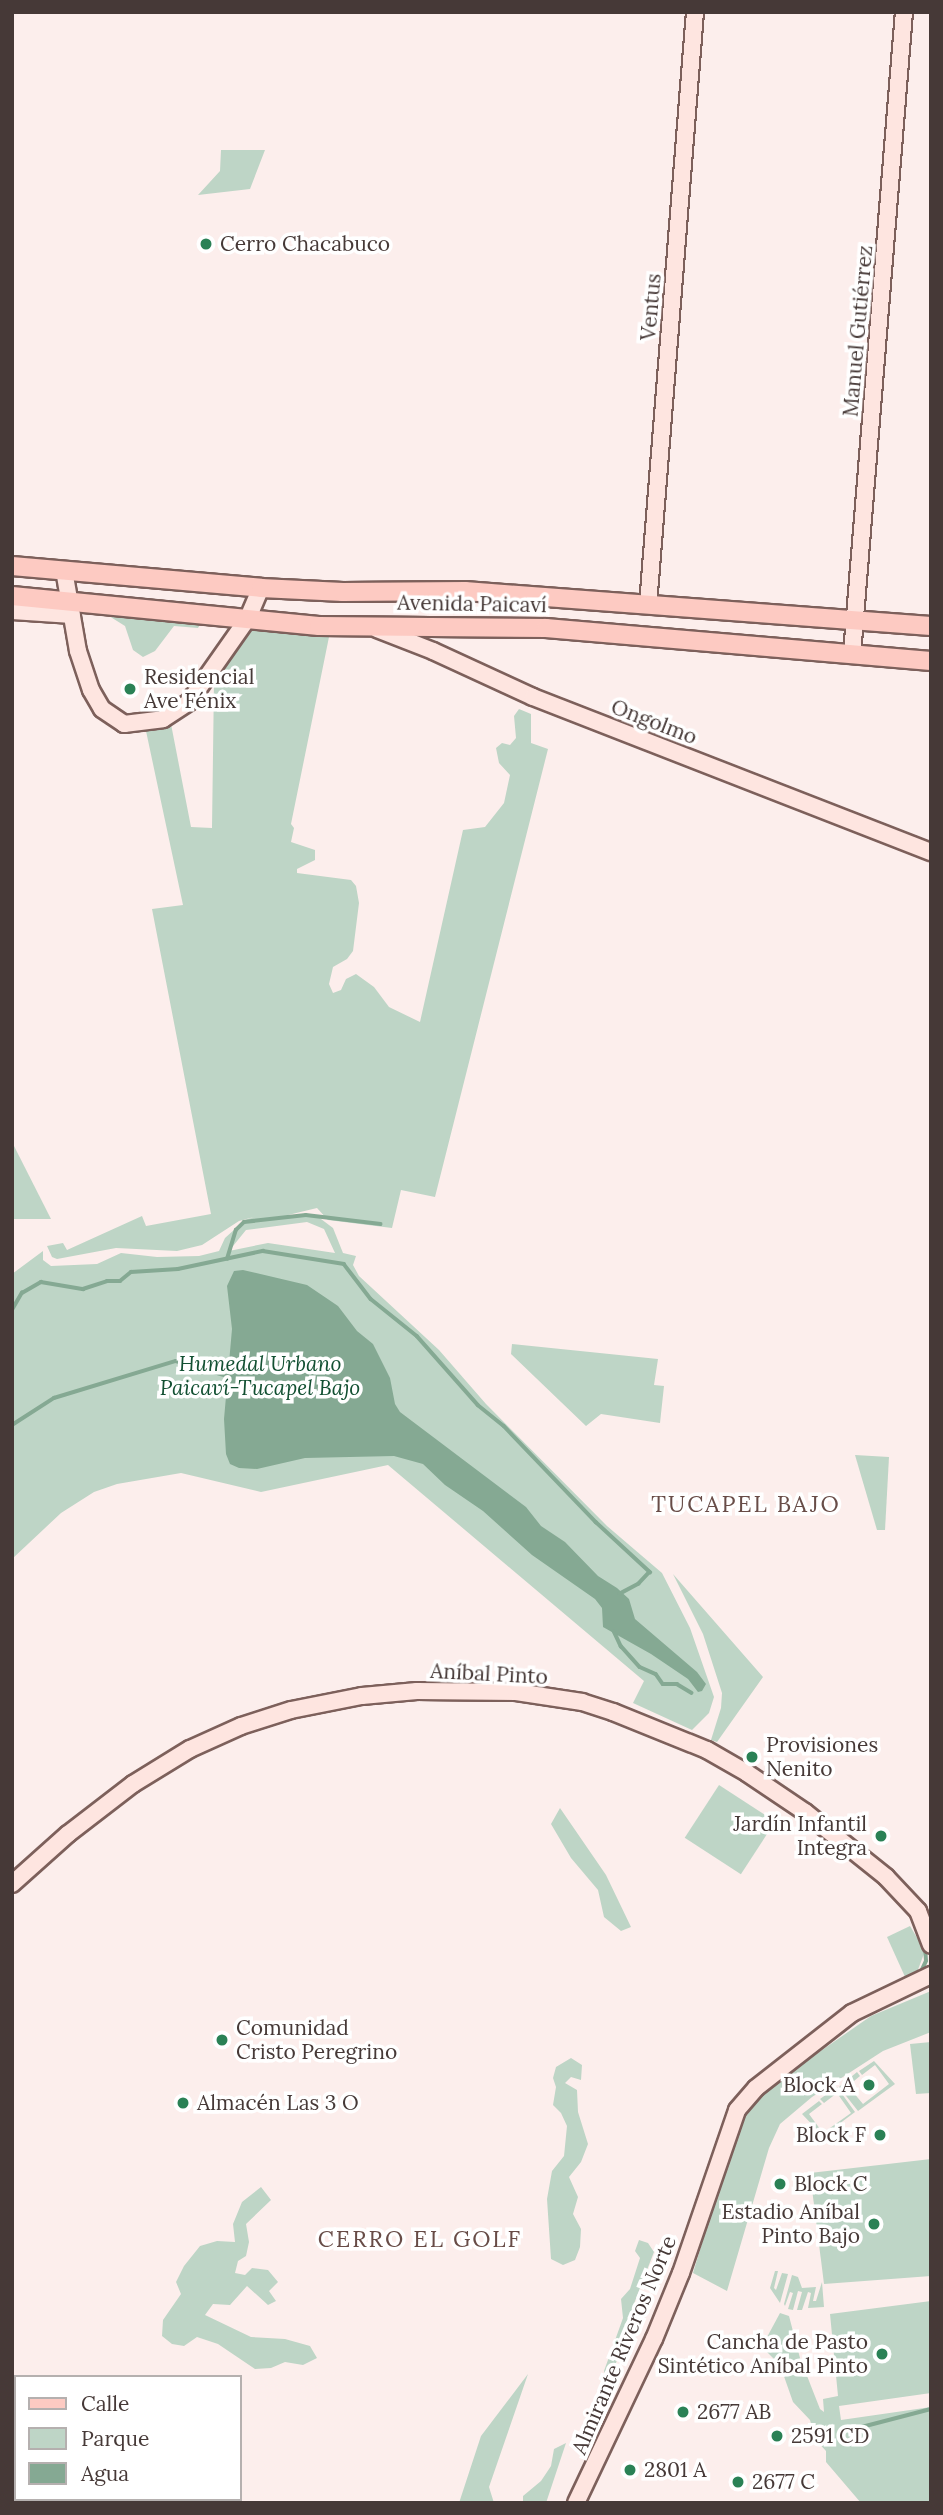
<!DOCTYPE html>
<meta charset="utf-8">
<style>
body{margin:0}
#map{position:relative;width:943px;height:2515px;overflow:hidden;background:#fceeec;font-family:Lora,serif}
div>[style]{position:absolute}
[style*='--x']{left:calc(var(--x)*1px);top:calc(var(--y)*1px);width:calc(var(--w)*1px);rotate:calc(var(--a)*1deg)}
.green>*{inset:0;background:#bed5c6;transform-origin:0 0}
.water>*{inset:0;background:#85a993}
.stream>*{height:3.5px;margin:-1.75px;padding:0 1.75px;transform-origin:1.75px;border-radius:1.75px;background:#85a993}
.roads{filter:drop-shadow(2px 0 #7d605b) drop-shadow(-2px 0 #7d605b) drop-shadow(0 2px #7d605b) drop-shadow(0 -2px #7d605b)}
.secondary>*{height:16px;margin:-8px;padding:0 8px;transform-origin:8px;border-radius:8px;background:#fee5e0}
.primary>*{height:18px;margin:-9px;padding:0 9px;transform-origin:9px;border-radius:9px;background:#fdcac2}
.dots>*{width:19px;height:19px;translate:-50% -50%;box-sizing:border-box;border:4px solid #fff;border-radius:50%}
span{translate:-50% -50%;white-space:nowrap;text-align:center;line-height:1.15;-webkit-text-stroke:7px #fff;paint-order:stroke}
.poi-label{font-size:21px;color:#463937}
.left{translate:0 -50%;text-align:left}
.right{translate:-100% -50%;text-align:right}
.street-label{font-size:21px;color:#463937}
.park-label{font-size:21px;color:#125032;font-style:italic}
.neighbourhood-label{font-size:23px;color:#684c47;letter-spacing:2px}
.frame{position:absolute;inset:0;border:14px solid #463937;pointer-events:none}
.legend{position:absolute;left:14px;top:2375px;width:228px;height:126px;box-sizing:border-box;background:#fff;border:2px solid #b5b0af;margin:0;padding:9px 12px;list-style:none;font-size:21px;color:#463937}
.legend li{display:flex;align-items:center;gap:14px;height:35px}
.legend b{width:35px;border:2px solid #b5b0af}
</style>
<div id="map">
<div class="green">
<i style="clip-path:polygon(221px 150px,265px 150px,250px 189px,198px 195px,220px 171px)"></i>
<i style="clip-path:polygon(109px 616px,109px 615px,201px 623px,198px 628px,174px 626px,155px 651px,143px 657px,133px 650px,125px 626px)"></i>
<i style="clip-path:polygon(evenodd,248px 629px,329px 637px,291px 824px,294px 828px,291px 842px,315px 850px,315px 860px,297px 869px,297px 873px,351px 880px,356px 886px,359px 903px,353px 951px,347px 959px,333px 967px,329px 984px,333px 993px,341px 990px,346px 979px,356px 974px,374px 987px,389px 1007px,420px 1022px,463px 830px,485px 827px,504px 803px,510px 775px,499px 763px,496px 748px,502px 743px,510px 745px,516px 738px,514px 716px,519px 709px,531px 714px,531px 743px,548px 749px,435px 1197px,401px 1190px,392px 1228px,328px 1220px,317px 1208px,288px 1215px,317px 1216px,333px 1228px,343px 1253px,356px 1256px,353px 1265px,359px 1276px,439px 1350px,486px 1404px,607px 1526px,662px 1573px,690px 1628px,714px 1697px,709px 1713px,692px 1730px,633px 1703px,644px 1681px,388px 1465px,261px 1492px,181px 1473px,117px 1484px,94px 1492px,61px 1513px,12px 1559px,12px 1274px,43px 1251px,43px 1260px,51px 1266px,97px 1264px,121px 1253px,157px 1257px,199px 1256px,219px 1251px,225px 1238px,245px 1220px,254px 1217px,239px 1221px,202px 1245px,177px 1251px,116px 1248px,57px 1259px,52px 1257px,47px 1246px,63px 1243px,67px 1250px,142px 1216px,146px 1226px,211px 1214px,152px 909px,183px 905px,146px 731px,171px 724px,191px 827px,212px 828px,214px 681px,248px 629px,307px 1222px,324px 1229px,335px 1253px,268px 1243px,229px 1251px,246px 1230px,307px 1222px)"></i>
<i style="clip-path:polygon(12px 1142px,51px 1219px,12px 1219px)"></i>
<i style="clip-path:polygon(512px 1344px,658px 1359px,654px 1385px,664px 1386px,660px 1423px,601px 1414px,586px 1426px,511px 1354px)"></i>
<i style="clip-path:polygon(855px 1455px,889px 1457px,885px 1530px,877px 1530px)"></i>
<i style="clip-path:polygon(673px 1574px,763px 1677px,717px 1742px,711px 1740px,721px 1708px,722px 1693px,703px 1634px)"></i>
<i style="left:719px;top:1785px;width:67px;height:63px;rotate:33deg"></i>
<i style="clip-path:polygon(560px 1808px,606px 1875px,631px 1927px,621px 1931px,604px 1917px,598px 1890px,571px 1858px,551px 1824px)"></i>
<i style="clip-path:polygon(910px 1926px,925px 1951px,916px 1975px,906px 1979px,887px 1937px)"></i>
<i style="clip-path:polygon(931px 1991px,931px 2032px,883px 2051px,812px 2097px,780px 2124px,769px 2148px,727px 2291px,693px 2273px,739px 2119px,756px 2096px,871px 2016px)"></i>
<i style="clip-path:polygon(931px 2042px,931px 2093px,916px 2094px,910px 2044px)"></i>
<i style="clip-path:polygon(571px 2058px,582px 2065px,581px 2080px,571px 2077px,565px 2083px,577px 2090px,578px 2112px,588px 2144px,581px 2162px,569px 2177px,578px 2197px,573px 2214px,581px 2229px,580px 2247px,575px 2260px,563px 2265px,551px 2259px,547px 2199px,552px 2171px,564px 2156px,567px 2126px,561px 2113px,553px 2105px,556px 2087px,553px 2078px,556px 2067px)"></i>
<i style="clip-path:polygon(874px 2061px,895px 2084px,858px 2111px,839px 2087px,857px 2072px,860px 2076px,848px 2086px,863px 2104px,889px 2084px,875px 2065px,862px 2075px,859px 2071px)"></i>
<i style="clip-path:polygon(837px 2087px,855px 2112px,823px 2136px,802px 2114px,819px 2101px,822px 2104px,809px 2114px,823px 2133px,851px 2113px,837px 2093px,824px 2103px,820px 2099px)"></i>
<i style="clip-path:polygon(931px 2159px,931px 2276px,824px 2284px,810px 2173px)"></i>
<i style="clip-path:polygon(261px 2187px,271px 2200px,246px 2224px,249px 2242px,246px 2256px,238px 2261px,235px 2273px,245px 2275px,252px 2268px,268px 2270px,278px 2282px,269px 2291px,276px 2301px,268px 2305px,247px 2286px,230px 2305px,213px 2304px,205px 2315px,251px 2337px,285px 2339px,310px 2346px,317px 2358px,303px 2365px,285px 2362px,271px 2368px,255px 2369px,218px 2344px,197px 2337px,184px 2346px,172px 2344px,162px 2336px,163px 2320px,181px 2294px,176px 2282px,184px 2266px,200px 2246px,217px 2241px,235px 2242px,233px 2224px,242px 2202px)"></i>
<i style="clip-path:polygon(639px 2240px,648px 2243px,654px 2252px,635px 2301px,608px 2389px,604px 2371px,623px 2318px,621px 2299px,630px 2289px,640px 2258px,635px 2251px)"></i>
<i style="clip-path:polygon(775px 2271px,778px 2271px,774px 2288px,776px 2290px,782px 2273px,788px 2274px,780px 2303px,770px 2288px)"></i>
<i style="clip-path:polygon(792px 2275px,798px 2277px,802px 2288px,816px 2287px,813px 2301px,816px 2301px,822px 2282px,824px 2307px,808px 2308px,811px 2293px,808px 2292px,802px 2310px,797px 2310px,802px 2292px,798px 2291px,793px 2310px,788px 2309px,793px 2293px,790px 2292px,785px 2306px,784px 2304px)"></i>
<i style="clip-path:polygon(931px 2301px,931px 2393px,839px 2406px,841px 2420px,931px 2407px,931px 2502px,861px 2503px,826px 2462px,826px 2451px,815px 2439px,810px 2420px,793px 2402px,780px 2365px,763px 2348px,766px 2339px,780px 2313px,789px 2316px,800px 2358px,820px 2409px,824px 2412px,823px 2399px,838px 2396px,830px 2314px)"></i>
<i style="clip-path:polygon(528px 2374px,489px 2487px,494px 2503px,459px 2503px,481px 2436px)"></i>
<i style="clip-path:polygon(566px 2443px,546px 2503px,523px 2503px,523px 2496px,541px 2481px,551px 2466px,554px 2449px)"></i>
</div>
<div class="water">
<i style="clip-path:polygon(243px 1270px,307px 1285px,338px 1306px,357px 1331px,373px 1344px,390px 1378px,395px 1404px,400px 1412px,526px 1507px,541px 1526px,565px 1542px,598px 1576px,617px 1588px,629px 1599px,635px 1619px,697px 1672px,706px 1684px,702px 1691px,698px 1692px,688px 1679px,651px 1654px,603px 1627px,602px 1608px,595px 1599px,532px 1555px,483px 1511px,445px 1485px,423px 1464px,394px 1456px,305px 1458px,257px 1469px,239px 1468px,230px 1464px,226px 1454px,224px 1419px,232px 1329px,227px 1286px,234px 1271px)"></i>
</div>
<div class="stream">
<i style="--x:227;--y:1259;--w:30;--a:-73"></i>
<i style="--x:236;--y:1230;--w:11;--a:-45"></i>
<i style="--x:244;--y:1222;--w:62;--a:-6.4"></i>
<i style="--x:306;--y:1215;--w:75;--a:6.9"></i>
<i style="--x:12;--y:1310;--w:20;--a:-60"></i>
<i style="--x:22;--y:1293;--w:22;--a:-30"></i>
<i style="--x:41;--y:1282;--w:43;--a:9.5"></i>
<i style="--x:83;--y:1289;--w:25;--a:-18"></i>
<i style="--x:107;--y:1281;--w:13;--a:0"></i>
<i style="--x:120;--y:1281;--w:14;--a:-39"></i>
<i style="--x:131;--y:1272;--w:47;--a:-3.7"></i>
<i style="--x:178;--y:1269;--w:87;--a:-12"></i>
<i style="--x:263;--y:1251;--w:82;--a:9.1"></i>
<i style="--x:344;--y:1264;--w:44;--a:52.4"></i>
<i style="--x:371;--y:1299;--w:59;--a:38.8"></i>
<i style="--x:417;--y:1336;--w:92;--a:48.5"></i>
<i style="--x:478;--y:1405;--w:33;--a:39"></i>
<i style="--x:504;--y:1426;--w:133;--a:46.2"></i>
<i style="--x:596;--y:1522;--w:74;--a:42.8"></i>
<i style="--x:650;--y:1572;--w:16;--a:133"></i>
<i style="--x:639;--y:1584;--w:21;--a:152"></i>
<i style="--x:12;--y:1425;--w:50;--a:-32.7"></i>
<i style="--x:54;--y:1398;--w:127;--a:-16.9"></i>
<i style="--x:176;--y:1361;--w:57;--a:16.2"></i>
<i style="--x:614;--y:1631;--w:17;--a:65"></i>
<i style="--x:621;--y:1646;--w:28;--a:48"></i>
<i style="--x:640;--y:1667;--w:17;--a:24"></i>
<i style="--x:656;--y:1674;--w:12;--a:55"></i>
<i style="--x:663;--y:1684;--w:14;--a:0"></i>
<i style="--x:677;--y:1684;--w:17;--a:31"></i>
<i style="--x:920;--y:1974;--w:14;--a:-65"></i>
<i style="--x:926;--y:1961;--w:13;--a:-94"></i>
<i style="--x:858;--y:2428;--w:75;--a:-14.6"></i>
</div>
<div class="roads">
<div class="secondary">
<i style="--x:64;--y:570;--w:82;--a:80.2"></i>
<i style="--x:78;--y:651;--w:41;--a:71.6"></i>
<i style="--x:91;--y:690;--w:22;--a:60"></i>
<i style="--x:102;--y:709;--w:27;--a:34"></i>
<i style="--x:124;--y:724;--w:39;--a:-7"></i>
<i style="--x:163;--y:719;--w:31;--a:-33"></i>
<i style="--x:189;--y:702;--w:103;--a:-54.9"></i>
<i style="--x:248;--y:618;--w:33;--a:-67"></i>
<i style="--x:648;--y:605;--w:595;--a:-85.47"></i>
<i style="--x:12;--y:611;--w:60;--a:3.8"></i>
<i style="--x:377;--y:629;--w:60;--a:21.4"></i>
<i style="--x:433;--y:651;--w:110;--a:24.7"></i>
<i style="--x:533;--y:697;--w:427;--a:21.3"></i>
<i style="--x:852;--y:654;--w:644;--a:-85.37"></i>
<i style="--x:12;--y:1884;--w:75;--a:-41.8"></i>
<i style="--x:68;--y:1834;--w:82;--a:-37.6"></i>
<i style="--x:133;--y:1784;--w:67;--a:-31.6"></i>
<i style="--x:190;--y:1749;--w:56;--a:-24.3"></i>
<i style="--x:241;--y:1726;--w:52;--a:-17.7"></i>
<i style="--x:291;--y:1710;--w:72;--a:-11.2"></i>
<i style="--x:362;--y:1696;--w:55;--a:-5.2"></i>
<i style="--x:417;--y:1691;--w:99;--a:0.6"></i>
<i style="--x:516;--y:1692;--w:67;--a:8.6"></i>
<i style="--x:582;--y:1702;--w:33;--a:18"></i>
<i style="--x:613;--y:1712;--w:101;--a:22"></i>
<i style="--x:707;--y:1750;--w:46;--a:29.9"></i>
<i style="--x:747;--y:1773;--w:70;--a:33.9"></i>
<i style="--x:805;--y:1812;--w:104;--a:38.7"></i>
<i style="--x:886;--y:1877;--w:47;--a:46.7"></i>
<i style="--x:918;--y:1911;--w:36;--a:69"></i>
<i style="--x:576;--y:2503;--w:182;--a:-64.6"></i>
<i style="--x:654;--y:2339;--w:71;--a:-67.8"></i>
<i style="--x:681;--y:2273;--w:172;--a:-71"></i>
<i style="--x:737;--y:2110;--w:29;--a:-49"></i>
<i style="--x:756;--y:2088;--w:122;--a:-38"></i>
<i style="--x:852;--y:2013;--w:88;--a:-25.7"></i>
</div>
<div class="primary">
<i style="--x:12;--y:566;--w:250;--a:5"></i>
<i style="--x:261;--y:588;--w:82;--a:2.8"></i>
<i style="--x:343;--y:592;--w:122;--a:-0.5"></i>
<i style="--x:465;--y:591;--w:467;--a:4.3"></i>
<i style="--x:12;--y:596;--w:308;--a:5.6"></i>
<i style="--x:319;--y:626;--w:227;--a:0.5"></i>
<i style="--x:546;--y:628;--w:386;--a:4.9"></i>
</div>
</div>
<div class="dots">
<i style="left:206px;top:244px;background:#2a8155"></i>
<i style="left:130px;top:689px;background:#2a8155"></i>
<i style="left:752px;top:1757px;background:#2a8155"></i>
<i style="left:881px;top:1836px;background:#2a8155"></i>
<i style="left:222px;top:2040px;background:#2a8155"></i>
<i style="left:869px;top:2085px;background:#2a8155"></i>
<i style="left:183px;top:2103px;background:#2a8155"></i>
<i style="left:880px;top:2135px;background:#2a8155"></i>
<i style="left:780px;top:2184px;background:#2a8155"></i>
<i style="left:874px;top:2224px;background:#2a8155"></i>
<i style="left:882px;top:2354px;background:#2a8155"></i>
<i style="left:683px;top:2412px;background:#2a8155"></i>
<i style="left:777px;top:2436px;background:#2a8155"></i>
<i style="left:630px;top:2470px;background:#2a8155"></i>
<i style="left:738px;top:2482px;background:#2a8155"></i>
</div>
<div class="poi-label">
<span class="left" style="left:220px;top:244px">Cerro Chacabuco</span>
<span class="left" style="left:144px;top:689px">Residencial<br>Ave Fénix</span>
<span class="left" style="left:766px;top:1757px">Provisiones<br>Nenito</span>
<span class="right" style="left:867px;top:1836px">Jardín Infantil<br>Integra</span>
<span class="left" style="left:236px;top:2040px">Comunidad<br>Cristo Peregrino</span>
<span class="right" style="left:855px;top:2085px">Block A</span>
<span class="left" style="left:197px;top:2103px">Almacén Las 3 O</span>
<span class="right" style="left:866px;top:2135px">Block F</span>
<span class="left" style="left:794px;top:2184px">Block C</span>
<span class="right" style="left:860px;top:2224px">Estadio Aníbal<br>Pinto Bajo</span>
<span class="right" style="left:868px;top:2354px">Cancha de Pasto<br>Sintético Aníbal Pinto</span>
<span class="left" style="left:697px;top:2412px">2677 AB</span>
<span class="left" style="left:791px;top:2436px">2591 CD</span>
<span class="left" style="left:644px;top:2470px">2801 A</span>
<span class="left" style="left:752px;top:2482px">2677 C</span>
</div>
<div class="street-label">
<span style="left:651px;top:307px;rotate:-85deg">Ventus</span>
<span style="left:858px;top:331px;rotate:-85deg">Manuel Gutiérrez</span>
<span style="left:472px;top:604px;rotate:1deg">Avenida Paicaví</span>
<span style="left:654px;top:722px;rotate:21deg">Ongolmo</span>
<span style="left:489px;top:1674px;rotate:3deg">Aníbal Pinto</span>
<span style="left:624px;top:2345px;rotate:-67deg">Almirante Riveros Norte</span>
</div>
<div class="park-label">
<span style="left:260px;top:1376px">Humedal Urbano<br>Paicaví-Tucapel Bajo</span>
</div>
<div class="neighbourhood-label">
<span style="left:746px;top:1504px">TUCAPEL BAJO</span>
<span style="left:420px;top:2239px">CERRO EL GOLF</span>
</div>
<div class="frame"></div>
<ul class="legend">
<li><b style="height:9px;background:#fdcac2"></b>Calle</li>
<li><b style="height:19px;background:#bed5c6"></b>Parque</li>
<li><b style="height:19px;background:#85a993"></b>Agua</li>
</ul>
</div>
